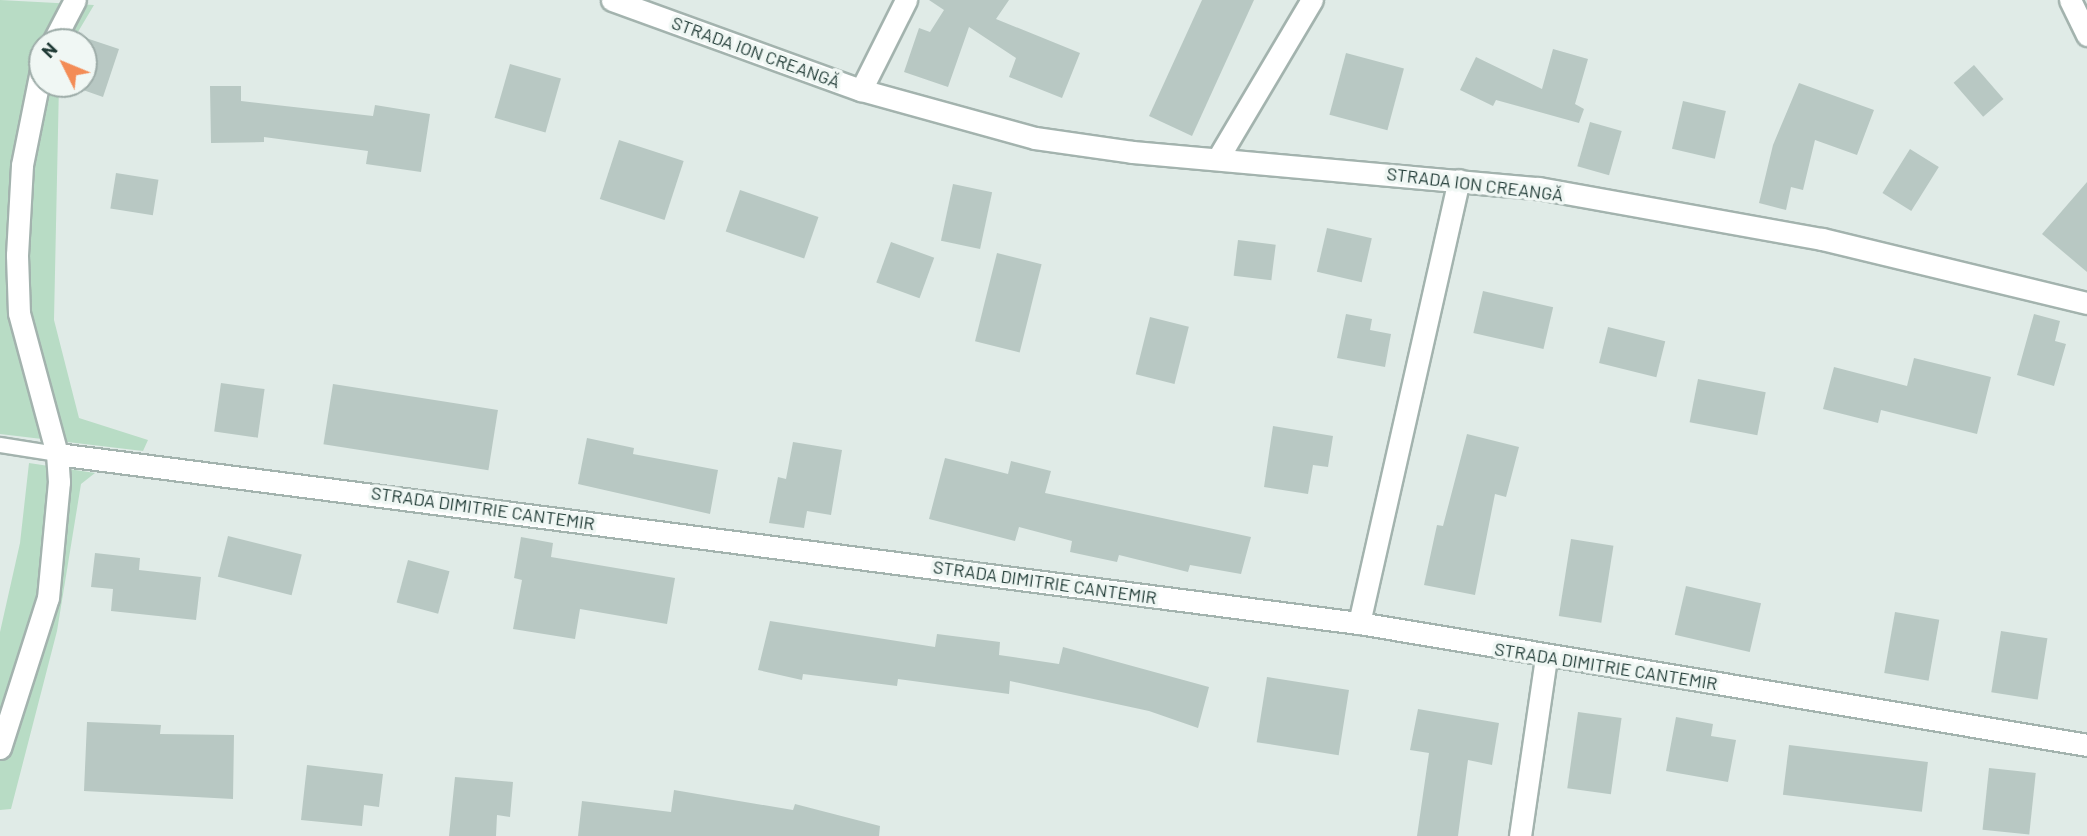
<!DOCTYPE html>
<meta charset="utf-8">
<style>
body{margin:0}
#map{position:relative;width:2087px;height:836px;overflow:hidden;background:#e0ebe7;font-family:Barlow,sans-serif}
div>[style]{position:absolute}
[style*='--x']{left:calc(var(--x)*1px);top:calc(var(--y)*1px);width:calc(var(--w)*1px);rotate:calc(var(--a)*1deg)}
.green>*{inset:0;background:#b8dcc5}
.building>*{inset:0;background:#b8c8c3;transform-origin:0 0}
.roads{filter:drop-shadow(2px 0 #a3b3ae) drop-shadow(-2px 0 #a3b3ae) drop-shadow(0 2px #a3b3ae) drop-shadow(0 -2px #a3b3ae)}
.lane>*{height:14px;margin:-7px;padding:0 7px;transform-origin:7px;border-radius:7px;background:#fff}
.street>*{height:21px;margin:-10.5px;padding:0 10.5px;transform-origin:10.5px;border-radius:10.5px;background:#fff}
span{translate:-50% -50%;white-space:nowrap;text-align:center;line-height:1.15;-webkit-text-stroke:7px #f0f7f4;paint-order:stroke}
.street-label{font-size:18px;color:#203b36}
.north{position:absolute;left:28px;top:28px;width:70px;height:70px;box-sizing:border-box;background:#f0f7f4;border:2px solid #9daca8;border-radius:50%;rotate:313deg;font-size:19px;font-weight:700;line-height:28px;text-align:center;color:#203b36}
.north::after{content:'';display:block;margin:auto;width:24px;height:32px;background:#f38c56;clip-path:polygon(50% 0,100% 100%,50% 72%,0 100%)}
</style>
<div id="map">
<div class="green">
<i style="clip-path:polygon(0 0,94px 5px,72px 42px,42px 42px,42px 84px,59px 84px,54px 320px,79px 418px,148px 440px,143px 451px,0 434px)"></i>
<i style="clip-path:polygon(29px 463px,95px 473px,81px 484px,57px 631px,11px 809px,0 810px,0 632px,20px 543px)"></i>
</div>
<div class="building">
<i style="clip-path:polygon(929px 0,1009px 0,996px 19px,1080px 53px,1062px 98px,1009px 77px,1016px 58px,969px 27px,948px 87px,904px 72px,919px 28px,930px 32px,944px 10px)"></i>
<i style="clip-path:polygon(1202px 0,1254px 0,1192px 136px,1149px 116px)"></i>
<i style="clip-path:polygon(80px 36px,119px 49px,103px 97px,66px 84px,84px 84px)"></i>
<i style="clip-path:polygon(1553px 49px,1588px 59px,1575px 104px,1584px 109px,1579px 123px,1496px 100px,1493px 106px,1460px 90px,1476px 57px,1542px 89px)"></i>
<i style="left:1346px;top:53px;width:60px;height:64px;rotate:15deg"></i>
<i style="left:510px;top:64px;width:53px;height:56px;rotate:16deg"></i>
<i style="left:1974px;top:65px;width:45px;height:27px;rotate:49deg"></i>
<i style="clip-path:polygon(1799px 83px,1874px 110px,1857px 155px,1815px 140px,1803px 190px,1791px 187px,1786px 210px,1759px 203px,1773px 145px)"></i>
<i style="clip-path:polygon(210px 86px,241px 86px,241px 101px,373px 116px,375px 105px,430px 114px,421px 172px,366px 164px,368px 151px,264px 137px,264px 142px,211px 143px)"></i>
<i style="left:1683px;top:101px;width:44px;height:49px;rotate:13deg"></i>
<i style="left:1590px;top:122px;width:33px;height:46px;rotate:16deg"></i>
<i style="left:619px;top:140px;width:68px;height:62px;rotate:18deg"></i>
<i style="left:1910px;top:149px;width:34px;height:52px;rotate:32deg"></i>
<i style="left:116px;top:173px;width:43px;height:36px;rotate:9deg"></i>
<i style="clip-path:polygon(2087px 182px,2087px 272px,2042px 234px)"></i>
<i style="left:953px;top:184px;width:40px;height:58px;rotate:12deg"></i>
<i style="left:740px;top:190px;width:83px;height:44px;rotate:19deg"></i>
<i style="left:1327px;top:228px;width:46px;height:45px;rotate:13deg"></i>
<i style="left:1238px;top:240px;width:38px;height:36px;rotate:7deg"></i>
<i style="left:891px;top:242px;width:46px;height:43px;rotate:20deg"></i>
<i style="left:997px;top:253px;width:46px;height:91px;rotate:14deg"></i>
<i style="left:1483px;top:291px;width:72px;height:43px;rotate:13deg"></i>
<i style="clip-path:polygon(1346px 314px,1372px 319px,1370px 330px,1391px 334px,1385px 367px,1337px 358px)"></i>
<i style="clip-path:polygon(2034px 314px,2060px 321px,2055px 341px,2066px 344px,2054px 386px,2017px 375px)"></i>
<i style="left:1150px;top:317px;width:40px;height:59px;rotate:14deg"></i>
<i style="left:1608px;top:327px;width:59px;height:37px;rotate:14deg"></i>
<i style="clip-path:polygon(1914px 358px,1991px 377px,1977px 434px,1881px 410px,1878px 423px,1823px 409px,1834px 367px,1907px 386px)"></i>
<i style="left:1698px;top:379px;width:69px;height:44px;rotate:11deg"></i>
<i style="left:221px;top:383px;width:44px;height:49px;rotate:8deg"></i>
<i style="left:333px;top:384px;width:167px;height:61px;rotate:9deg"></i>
<i style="clip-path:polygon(1273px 426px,1333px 436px,1328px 467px,1313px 465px,1308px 494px,1264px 487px)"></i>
<i style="clip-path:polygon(1467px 434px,1519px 447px,1506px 497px,1495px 494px,1475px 595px,1424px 585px,1437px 525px,1443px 526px)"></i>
<i style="clip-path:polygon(587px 438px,634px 448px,633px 454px,718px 470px,710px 514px,578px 484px)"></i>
<i style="clip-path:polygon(793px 442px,842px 450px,831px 515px,807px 511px,804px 528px,769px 523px,778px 477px,786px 479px)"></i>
<i style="clip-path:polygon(945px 458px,1008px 474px,1011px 461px,1051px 471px,1045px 493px,1251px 537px,1241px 574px,1190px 565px,1188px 572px,1119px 555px,1117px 562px,1070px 552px,1072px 541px,1019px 527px,1015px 541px,929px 519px)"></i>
<i style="left:228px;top:536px;width:76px;height:42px;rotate:14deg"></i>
<i style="clip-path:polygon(521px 537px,553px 543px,551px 557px,675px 578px,667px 624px,580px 609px,575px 639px,513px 629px,522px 580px,514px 578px)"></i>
<i style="left:1571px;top:539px;width:43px;height:78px;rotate:9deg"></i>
<i style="clip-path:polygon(95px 553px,140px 558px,139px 570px,201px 577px,196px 620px,111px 611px,113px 589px,91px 587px)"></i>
<i style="left:408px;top:560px;width:43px;height:44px;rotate:15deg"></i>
<i style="left:1686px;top:586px;width:77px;height:50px;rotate:13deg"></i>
<i style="left:1895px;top:612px;width:45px;height:62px;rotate:10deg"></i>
<i style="clip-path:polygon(770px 621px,935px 647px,937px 634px,1000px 642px,999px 655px,1059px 664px,1063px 647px,1209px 687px,1198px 728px,1149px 711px,1010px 681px,1009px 694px,898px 679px,897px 686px,803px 674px,802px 680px,758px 670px)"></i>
<i style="left:2001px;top:631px;width:47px;height:62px;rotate:9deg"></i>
<i style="left:1267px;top:677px;width:83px;height:66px;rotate:9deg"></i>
<i style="clip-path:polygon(1418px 709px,1499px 723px,1492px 765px,1468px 760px,1458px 836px,1417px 836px,1429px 753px,1410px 750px)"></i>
<i style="left:1578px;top:712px;width:44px;height:77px;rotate:8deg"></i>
<i style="clip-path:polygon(1676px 717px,1713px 724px,1711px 736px,1736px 740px,1728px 782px,1666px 771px)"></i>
<i style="clip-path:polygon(87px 722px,161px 725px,160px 734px,234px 735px,233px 799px,84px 791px)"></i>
<i style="left:1789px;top:745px;width:140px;height:50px;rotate:7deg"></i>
<i style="clip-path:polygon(307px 765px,383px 774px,379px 807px,364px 805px,362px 826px,301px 820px)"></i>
<i style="left:1989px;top:768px;width:47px;height:62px;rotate:6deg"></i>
<i style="clip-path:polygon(455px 777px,513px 782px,510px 817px,497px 815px,496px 836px,449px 836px)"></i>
<i style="clip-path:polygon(674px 790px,793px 810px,795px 804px,880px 826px,879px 836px,578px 836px,582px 801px,671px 812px)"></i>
</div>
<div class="roads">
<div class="lane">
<i style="--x:0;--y:445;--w:58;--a:9"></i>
</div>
<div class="street">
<i style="--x:612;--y:0;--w:265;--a:19.9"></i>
<i style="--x:861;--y:90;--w:180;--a:15.4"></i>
<i style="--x:1035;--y:138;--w:98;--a:8.2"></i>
<i style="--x:1132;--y:152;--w:408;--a:5.1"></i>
<i style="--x:1538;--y:188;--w:289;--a:10.2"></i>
<i style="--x:1822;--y:239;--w:273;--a:13.6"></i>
<i style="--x:2070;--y:0;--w:39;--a:64"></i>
<i style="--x:53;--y:42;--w:47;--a:-62.4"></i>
<i style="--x:861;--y:90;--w:101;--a:-63.4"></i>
<i style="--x:1218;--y:158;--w:184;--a:-59.3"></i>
<i style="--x:57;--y:454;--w:1313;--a:7.4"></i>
<i style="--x:1359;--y:623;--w:738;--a:9.51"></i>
<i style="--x:1359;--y:623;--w:454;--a:-77.3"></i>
<i style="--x:0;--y:748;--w:157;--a:-72.3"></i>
<i style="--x:48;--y:598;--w:117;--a:-84.6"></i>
<i style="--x:59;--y:482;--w:28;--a:-94"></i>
<i style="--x:57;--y:454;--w:146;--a:-105.1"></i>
<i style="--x:19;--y:313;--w:58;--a:-92"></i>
<i style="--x:17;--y:255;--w:90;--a:-86.8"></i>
<i style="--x:22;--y:165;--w:102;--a:-78.7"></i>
<i style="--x:1520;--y:836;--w:181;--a:-81.7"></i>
</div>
</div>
<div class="street-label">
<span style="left:756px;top:52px;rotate:20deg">STRADA ION CREANGĂ</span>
<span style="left:1475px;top:184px;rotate:7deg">STRADA ION CREANGĂ</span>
<span style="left:483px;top:508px;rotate:8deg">STRADA DIMITRIE CANTEMIR</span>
<span style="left:1045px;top:582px;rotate:8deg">STRADA DIMITRIE CANTEMIR</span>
<span style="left:1606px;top:666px;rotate:9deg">STRADA DIMITRIE CANTEMIR</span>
</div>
<div class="north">N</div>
</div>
